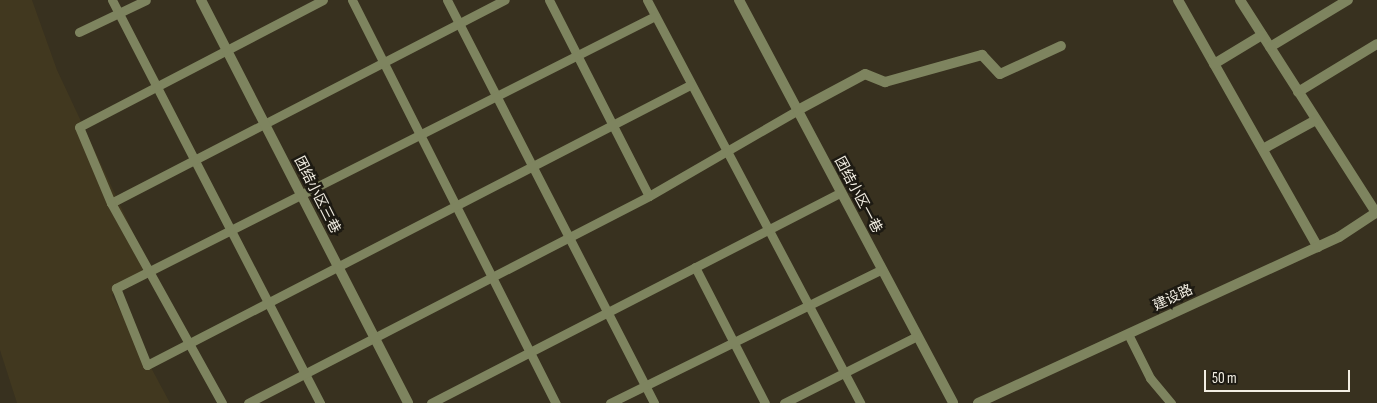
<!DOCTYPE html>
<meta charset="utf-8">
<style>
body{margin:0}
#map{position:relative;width:1377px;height:403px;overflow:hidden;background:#38311f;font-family:"Sofia Sans Condensed","Noto Sans SC",sans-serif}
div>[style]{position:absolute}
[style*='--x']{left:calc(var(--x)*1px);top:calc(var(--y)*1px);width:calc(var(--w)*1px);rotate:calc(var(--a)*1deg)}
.built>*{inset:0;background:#41381f}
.service>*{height:9px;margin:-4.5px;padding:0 4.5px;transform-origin:4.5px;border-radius:4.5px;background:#7e845f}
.minor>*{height:10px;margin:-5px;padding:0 5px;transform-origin:5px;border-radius:5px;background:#7e845f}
span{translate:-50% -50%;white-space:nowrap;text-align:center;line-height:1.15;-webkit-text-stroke:5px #1d1a12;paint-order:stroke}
.street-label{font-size:14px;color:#f2eee3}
.scale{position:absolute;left:1204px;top:370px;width:146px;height:22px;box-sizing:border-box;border:2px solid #f2eee3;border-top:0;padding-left:6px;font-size:15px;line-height:18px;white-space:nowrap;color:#f2eee3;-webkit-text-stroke:4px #1d1a12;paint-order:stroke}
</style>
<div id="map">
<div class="built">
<i style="clip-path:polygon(0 0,32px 0,57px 70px,151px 271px,112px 295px,170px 403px,17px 403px,0 350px)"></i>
</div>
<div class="service">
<i style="--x:112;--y:0;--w:454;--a:62.7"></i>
<i style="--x:352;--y:0;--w:452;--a:63.2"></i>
<i style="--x:447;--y:0;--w:453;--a:62.8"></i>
<i style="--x:549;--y:0;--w:220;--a:63"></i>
<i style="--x:647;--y:0;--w:456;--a:62.1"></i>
<i style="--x:655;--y:16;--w:604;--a:153.22"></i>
<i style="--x:116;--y:288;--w:83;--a:68.1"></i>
<i style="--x:147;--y:365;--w:611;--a:-27.28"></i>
<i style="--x:79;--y:32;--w:74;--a:-25.5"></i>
<i style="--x:111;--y:203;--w:443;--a:-27.3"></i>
<i style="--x:695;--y:267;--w:153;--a:62.8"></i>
<i style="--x:1128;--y:334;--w:49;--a:63.4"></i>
<i style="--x:1150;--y:378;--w:33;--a:50"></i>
<i style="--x:222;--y:403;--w:229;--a:-119"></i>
<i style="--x:111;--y:203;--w:82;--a:-112.8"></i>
<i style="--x:79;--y:127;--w:275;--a:-27.5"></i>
<i style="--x:248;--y:403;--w:451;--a:-27.3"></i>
<i style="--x:649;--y:196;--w:172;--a:-30"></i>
<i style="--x:431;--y:403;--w:461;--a:-27.2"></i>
<i style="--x:610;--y:403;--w:303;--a:-26.2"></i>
<i style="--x:784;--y:403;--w:149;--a:-26.7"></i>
</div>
<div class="minor">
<i style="--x:201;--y:0;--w:453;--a:62.8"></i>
<i style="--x:739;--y:0;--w:456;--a:62"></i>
<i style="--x:1178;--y:0;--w:284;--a:60.5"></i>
<i style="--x:1240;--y:0;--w:253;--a:57.4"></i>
<i style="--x:1270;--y:47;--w:91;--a:-31.1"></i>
<i style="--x:1214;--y:64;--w:56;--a:-31.1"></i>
<i style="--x:1298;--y:92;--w:92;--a:-31.3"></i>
<i style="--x:798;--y:110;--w:76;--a:-28.2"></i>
<i style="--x:865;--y:74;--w:22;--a:22"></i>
<i style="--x:885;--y:82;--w:101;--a:-15.6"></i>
<i style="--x:982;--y:55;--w:26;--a:47"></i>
<i style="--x:1000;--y:74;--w:67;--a:-24.7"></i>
<i style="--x:1263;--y:149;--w:60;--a:-28.7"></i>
<i style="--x:978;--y:403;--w:397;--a:-24.7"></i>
<i style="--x:1339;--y:237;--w:45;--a:-33.3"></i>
</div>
<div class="street-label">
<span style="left:317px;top:195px;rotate:63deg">团结小区三巷</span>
<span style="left:858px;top:195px;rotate:62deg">团结小区一巷</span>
<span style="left:1173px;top:298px;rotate:-25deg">建设路</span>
</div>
<div class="scale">50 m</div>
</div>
